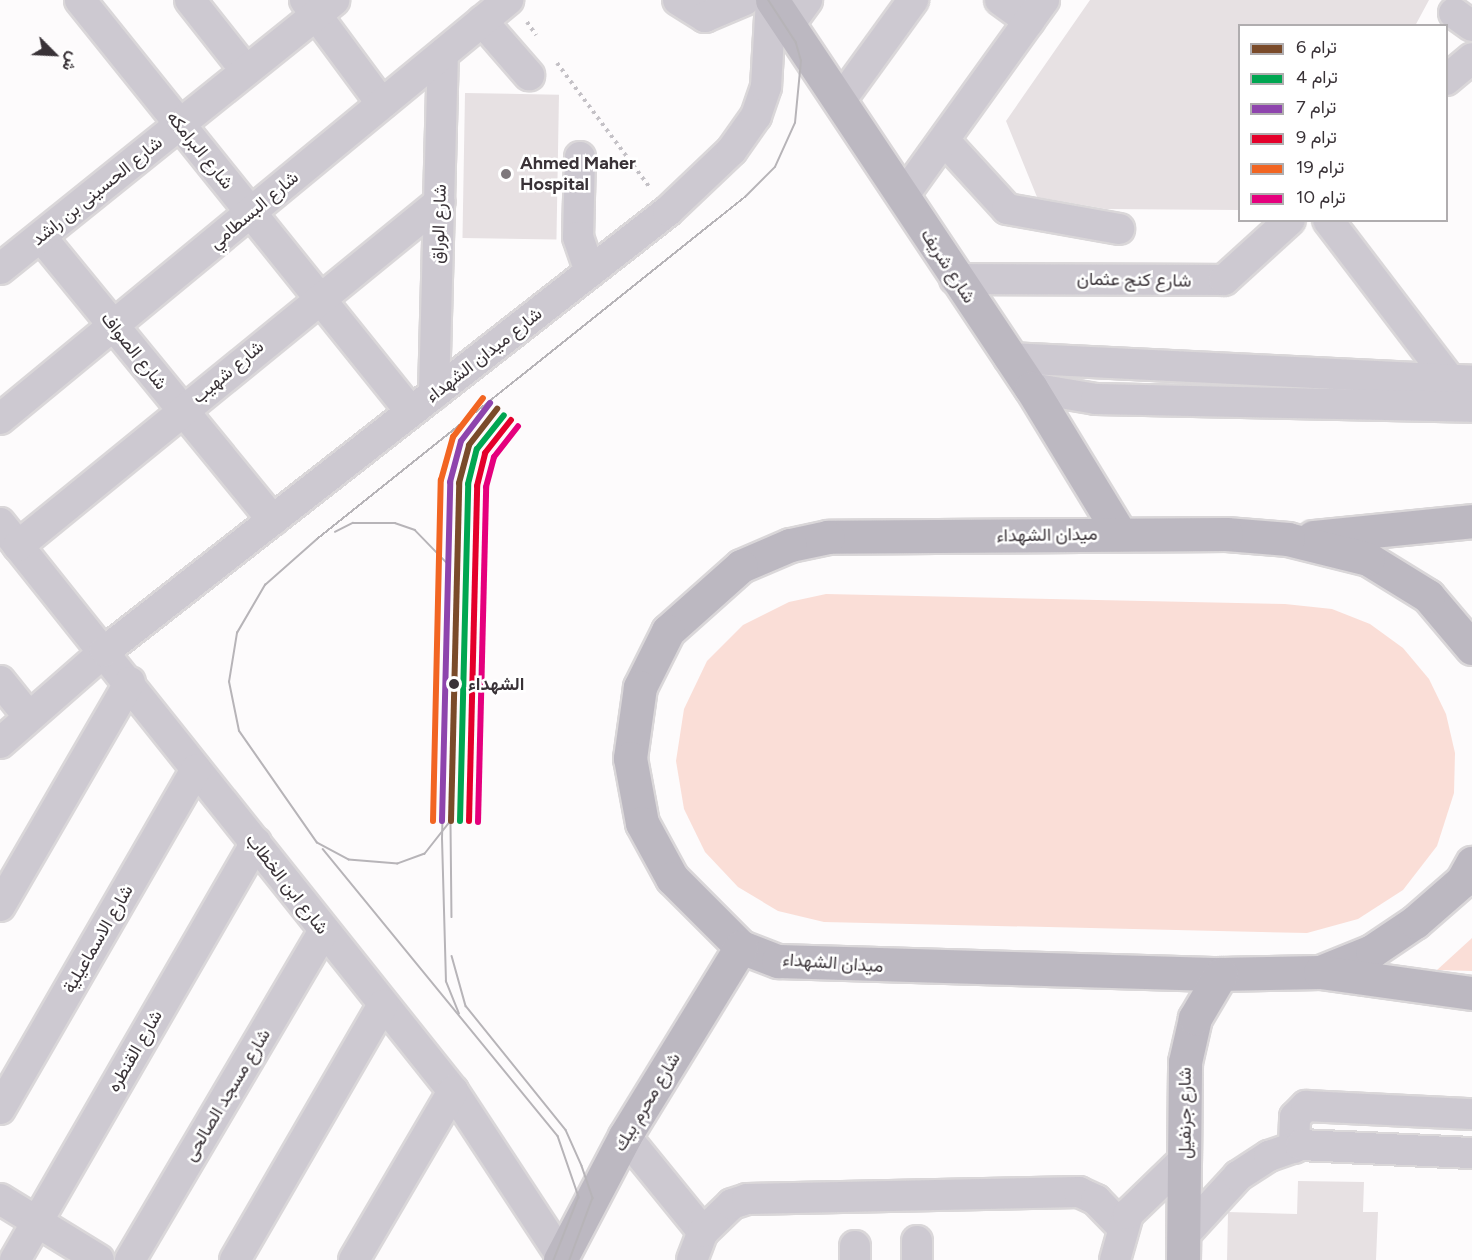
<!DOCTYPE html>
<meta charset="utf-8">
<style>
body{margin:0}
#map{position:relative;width:1472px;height:1260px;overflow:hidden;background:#fdfbfc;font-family:Figtree,Vazirmatn,sans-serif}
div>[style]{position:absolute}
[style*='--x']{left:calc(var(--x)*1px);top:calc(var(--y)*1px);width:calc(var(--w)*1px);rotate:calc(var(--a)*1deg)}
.green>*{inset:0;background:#faded7}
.building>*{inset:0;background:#e7e1e3;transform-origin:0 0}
.path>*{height:4px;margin-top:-2px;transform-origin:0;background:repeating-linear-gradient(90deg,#c4c1c6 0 3px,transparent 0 7.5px)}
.roads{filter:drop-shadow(2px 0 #dad7d9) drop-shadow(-2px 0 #dad7d9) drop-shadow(0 2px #dad7d9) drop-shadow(0 -2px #dad7d9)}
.minor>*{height:30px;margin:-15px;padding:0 15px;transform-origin:15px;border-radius:15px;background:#cdc9d1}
.major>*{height:33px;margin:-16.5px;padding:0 16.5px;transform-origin:16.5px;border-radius:16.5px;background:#bcb8c1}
.tram>*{height:1.5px;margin:-0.75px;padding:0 0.75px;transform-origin:0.75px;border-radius:0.75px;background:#b7b4b8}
.tram-1>*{height:6px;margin:-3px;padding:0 3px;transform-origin:3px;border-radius:3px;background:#7a4b2a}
.tram-2>*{height:6px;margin:-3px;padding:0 3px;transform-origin:3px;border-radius:3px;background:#00a651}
.tram-3>*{height:6px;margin:-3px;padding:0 3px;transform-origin:3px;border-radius:3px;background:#8e44ad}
.tram-4>*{height:6px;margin:-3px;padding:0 3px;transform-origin:3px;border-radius:3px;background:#e4002b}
.tram-5>*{height:6px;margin:-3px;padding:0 3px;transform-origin:3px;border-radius:3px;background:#f26522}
.tram-6>*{height:6px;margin:-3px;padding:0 3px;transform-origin:3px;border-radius:3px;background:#e5007d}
.dots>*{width:16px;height:16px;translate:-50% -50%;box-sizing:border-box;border:3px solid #fff;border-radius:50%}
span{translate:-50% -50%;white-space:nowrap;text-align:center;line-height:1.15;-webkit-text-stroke:5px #fff;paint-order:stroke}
.street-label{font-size:18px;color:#393237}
.poi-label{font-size:18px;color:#393237;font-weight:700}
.left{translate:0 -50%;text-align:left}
.stop-label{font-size:18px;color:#393237;font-weight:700}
.legend{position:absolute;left:1238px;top:24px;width:210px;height:198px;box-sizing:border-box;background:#fff;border:2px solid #b0adaf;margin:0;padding:8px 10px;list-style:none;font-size:18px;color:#393237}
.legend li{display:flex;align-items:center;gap:12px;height:30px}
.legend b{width:30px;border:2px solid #b0adaf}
.north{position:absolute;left:24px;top:24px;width:60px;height:60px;-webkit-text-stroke:4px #fff;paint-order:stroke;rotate:114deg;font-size:16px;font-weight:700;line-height:24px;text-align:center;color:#393237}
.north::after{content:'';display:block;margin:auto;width:21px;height:27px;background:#393237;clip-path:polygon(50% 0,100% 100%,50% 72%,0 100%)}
</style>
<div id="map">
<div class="green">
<i style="clip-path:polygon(826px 594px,1285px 604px,1332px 609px,1370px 624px,1403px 648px,1429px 679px,1446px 714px,1455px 753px,1454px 793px,1437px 846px,1403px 890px,1358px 919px,1307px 933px,824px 922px,778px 911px,738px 887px,705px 852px,684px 809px,676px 761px,684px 709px,707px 661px,743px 625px,789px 602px)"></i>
<i style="clip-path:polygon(1472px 938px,1472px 971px,1437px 970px)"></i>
</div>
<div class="building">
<i style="clip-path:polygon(1090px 0,1429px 0,1415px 26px,1239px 26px,1239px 210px,1106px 209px,1037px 197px,1006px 121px)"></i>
<i style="left:465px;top:93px;width:94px;height:145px;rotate:1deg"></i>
<i style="clip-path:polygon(1298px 1181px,1364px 1182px,1363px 1212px,1378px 1212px,1376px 1260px,1227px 1260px,1228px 1212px,1297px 1214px)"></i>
</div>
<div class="path">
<i style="--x:527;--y:22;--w:16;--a:55"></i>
<i style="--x:557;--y:63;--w:157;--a:53.3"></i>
</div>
<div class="roads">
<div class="minor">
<i style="--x:80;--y:0;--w:528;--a:51.22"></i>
<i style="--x:190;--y:0;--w:90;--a:51.7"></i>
<i style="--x:305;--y:0;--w:129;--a:53.5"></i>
<i style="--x:678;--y:0;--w:32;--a:32"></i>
<i style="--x:705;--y:17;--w:43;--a:-23"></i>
<i style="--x:1000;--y:0;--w:36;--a:36"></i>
<i style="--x:1454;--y:13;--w:22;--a:36"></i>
<i style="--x:482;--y:21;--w:72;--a:49"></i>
<i style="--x:789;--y:25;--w:31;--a:-54"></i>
<i style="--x:1446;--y:80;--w:34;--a:-40"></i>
<i style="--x:840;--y:101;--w:125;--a:-54.1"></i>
<i style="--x:944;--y:140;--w:93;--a:47.6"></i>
<i style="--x:1007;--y:209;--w:114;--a:10.1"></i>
<i style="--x:580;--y:157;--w:80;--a:91.4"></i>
<i style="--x:578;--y:237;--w:37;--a:71"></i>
<i style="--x:904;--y:195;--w:240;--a:-54.3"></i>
<i style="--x:1328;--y:220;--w:200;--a:52.7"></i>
<i style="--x:41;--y:237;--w:366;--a:50.7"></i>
<i style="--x:0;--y:269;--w:429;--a:-38.8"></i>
<i style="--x:955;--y:279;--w:269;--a:0.2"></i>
<i style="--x:1224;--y:280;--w:89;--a:-42.3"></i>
<i style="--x:1009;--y:358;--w:464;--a:2.8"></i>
<i style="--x:1031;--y:388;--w:66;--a:9.6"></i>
<i style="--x:1096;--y:399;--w:376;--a:1.2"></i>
<i style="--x:434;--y:394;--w:340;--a:-88.5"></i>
<i style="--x:0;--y:419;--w:659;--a:-39.52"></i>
<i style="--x:0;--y:523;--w:727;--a:51.43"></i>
<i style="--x:453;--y:1091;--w:202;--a:56.7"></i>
<i style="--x:18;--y:546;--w:544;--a:-39.19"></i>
<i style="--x:0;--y:681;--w:46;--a:51.1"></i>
<i style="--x:0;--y:743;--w:140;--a:-41.2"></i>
<i style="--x:105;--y:651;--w:715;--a:-38.01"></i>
<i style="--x:668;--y:211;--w:88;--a:-43.6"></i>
<i style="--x:732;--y:150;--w:42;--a:-54.8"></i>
<i style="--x:756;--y:116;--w:31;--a:-71"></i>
<i style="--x:766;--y:87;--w:87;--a:-86.7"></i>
<i style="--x:0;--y:906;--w:259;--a:-59.9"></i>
<i style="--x:0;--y:1109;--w:392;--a:-60"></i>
<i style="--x:625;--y:1136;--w:124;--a:50.9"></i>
<i style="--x:1294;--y:1148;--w:31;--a:-88"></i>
<i style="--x:1295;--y:1117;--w:16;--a:-45"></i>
<i style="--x:1306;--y:1106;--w:166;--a:2.8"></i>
<i style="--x:0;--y:1199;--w:116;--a:31.6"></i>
<i style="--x:1184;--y:1235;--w:80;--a:-47.5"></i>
<i style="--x:1238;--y:1176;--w:37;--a:-33"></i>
<i style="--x:1269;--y:1156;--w:34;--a:-19"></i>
<i style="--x:1301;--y:1145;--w:171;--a:2.7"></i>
<i style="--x:15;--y:1260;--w:482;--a:-60"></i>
<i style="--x:130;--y:1260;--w:382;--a:-59.5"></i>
<i style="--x:235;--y:1260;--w:295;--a:-59.9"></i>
<i style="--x:354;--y:1260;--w:196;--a:-59.6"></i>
<i style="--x:692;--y:1260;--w:30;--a:-69"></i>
<i style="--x:703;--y:1232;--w:40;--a:-44"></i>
<i style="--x:732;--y:1204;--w:16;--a:-18"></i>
<i style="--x:747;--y:1199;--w:332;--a:-1.2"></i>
<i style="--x:1079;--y:1192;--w:19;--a:25"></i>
<i style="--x:1096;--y:1200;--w:36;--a:46"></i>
<i style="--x:855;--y:1260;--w:14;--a:-90"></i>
<i style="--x:917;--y:1260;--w:19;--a:-90"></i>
<i style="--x:1115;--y:1260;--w:48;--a:-74.2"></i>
<i style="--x:1128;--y:1214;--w:79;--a:-44"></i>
</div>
<div class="major">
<i style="--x:772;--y:0;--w:467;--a:56.3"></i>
<i style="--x:1031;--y:388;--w:171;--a:58.6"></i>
<i style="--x:1313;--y:537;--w:160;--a:-5.7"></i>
<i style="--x:1472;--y:648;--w:68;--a:-130.2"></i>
<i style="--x:1428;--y:596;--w:70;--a:-148.3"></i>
<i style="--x:1368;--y:559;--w:82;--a:-166"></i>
<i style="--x:1288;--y:539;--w:62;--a:-175.4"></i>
<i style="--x:1226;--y:534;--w:398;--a:179.6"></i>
<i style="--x:828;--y:537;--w:39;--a:168"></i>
<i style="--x:790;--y:545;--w:53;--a:156.8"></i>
<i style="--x:741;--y:566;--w:98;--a:138.3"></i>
<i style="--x:668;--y:631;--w:63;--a:116.6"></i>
<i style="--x:640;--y:687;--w:72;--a:98"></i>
<i style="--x:630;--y:758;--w:66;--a:79.5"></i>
<i style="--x:642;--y:823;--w:63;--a:61.4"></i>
<i style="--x:672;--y:878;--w:98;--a:45"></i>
<i style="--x:741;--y:947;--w:40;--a:21"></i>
<i style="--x:778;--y:961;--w:443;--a:1.7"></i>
<i style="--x:1221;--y:974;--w:99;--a:-1.2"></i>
<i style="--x:1320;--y:972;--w:56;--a:-22"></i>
<i style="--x:1372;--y:951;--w:52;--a:-34"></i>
<i style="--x:1415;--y:922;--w:62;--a:-41.1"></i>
<i style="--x:1462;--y:881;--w:21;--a:-61"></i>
<i style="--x:1320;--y:972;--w:153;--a:7.9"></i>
<i style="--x:560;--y:1260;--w:140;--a:-62.3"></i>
<i style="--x:625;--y:1136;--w:222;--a:-58.5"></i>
<i style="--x:1183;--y:1260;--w:198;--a:-89.4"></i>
<i style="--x:1185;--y:1062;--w:45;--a:-77.2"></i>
<i style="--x:1195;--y:1018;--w:51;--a:-59.4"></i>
</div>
</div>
<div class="tram">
<i style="--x:335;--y:532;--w:20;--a:-27"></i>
<i style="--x:353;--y:523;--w:42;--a:0"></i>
<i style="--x:395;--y:523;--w:21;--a:19"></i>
<i style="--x:415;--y:530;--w:50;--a:45.8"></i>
<i style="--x:451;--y:821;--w:42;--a:128.2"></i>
<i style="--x:425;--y:854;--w:29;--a:160"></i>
<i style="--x:398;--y:864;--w:49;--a:-175.3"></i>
<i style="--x:349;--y:860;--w:36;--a:-152"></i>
<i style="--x:317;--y:843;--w:136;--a:-124.9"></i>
<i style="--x:239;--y:731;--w:50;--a:-101.5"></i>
<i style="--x:229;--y:682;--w:50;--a:-80.7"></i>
<i style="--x:237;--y:633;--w:56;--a:-59.7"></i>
<i style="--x:265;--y:585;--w:69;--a:-41.5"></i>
<i style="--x:317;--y:539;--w:548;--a:-38.63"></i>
<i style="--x:745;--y:197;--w:42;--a:-45"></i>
<i style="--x:775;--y:167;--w:48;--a:-65.6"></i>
<i style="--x:795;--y:123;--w:62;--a:-84.5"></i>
<i style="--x:801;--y:61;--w:19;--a:-106"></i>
<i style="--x:796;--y:43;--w:51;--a:-123.1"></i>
<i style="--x:451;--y:824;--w:93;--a:89.4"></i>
<i style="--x:323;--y:849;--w:371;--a:50.7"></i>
<i style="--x:558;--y:1136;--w:65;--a:71"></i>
<i style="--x:579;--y:1197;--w:68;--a:111.6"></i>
<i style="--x:452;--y:956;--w:52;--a:74.4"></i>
<i style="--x:466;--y:1006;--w:159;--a:51.1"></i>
<i style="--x:566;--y:1130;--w:39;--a:66"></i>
<i style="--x:582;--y:1166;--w:34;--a:71"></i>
<i style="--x:593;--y:1198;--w:66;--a:110.4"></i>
<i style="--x:459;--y:1014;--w:35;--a:-112"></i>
<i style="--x:446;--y:982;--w:143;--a:-91.6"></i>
<i style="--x:442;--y:839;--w:359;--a:-88.6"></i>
<i style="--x:451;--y:480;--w:40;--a:-74"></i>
<i style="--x:462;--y:442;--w:26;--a:-58"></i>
</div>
<div class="tram-1">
<i style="--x:451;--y:821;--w:338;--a:-88.6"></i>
<i style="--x:459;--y:483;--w:39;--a:-75"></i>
<i style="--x:469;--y:445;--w:46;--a:-52.1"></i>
</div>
<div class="tram-2">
<i style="--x:460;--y:821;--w:337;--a:-88.6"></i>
<i style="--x:468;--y:484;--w:36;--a:-76"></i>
<i style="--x:477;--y:449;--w:43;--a:-51.5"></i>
</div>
<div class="tram-3">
<i style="--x:442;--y:821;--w:339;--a:-88.6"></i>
<i style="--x:450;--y:482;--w:42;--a:-75"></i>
<i style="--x:461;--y:441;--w:48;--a:-52.7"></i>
</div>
<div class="tram-4">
<i style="--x:469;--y:821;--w:335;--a:-88.6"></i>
<i style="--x:477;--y:486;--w:34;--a:-76"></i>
<i style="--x:485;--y:453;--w:42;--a:-51.8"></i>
</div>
<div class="tram-5">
<i style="--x:433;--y:821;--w:341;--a:-88.7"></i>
<i style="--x:441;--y:480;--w:45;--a:-74.4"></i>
<i style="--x:453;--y:437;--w:49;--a:-52.4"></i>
</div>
<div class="tram-6">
<i style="--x:478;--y:822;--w:335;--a:-88.6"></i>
<i style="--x:486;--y:487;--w:31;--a:-75"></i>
<i style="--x:494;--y:457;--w:39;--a:-52"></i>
</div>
<div class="dots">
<i style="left:506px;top:174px;background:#7e787c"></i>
<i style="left:454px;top:684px;background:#393237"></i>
</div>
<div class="street-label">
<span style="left:200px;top:150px;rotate:51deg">شارع البرامكه</span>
<span style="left:97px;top:191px;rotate:-39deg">شارع الحسينى بن راشد</span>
<span style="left:254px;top:210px;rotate:-40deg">شارع البسطامي</span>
<span style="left:439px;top:224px;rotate:-88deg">شارع الوراق</span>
<span style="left:948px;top:266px;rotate:57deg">شارع شريف</span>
<span style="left:1134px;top:280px;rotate:1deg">شارع كنج عثمان</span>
<span style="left:134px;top:351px;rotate:51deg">شارع الصواف</span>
<span style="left:484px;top:355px;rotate:-38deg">شارع ميدان الشهداء</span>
<span style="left:228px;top:372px;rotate:-40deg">شارع شهيب</span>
<span style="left:1047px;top:535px;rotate:-1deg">ميدان الشهداء</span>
<span style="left:287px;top:884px;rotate:52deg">شارع ابن الخطاب</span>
<span style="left:98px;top:939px;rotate:-60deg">شارع الاسماعيلية</span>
<span style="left:833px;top:963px;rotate:4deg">ميدان الشهداء</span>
<span style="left:135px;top:1051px;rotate:-60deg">شارع القنطره</span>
<span style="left:227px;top:1095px;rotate:-59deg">شارع مسجد الصالحى</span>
<span style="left:647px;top:1102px;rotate:-59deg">شارع محرم بيك</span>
<span style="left:1185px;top:1113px;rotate:-90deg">شارع جرنفيل</span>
</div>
<div class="poi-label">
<span class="left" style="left:520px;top:174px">Ahmed Maher<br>Hospital</span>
</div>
<div class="stop-label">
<span class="left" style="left:468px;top:684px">الشهداء</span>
</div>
<ul class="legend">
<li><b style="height:8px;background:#7a4b2a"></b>ترام 6</li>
<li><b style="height:8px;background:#00a651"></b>ترام 4</li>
<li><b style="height:8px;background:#8e44ad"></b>ترام 7</li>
<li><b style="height:8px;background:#e4002b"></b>ترام 9</li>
<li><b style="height:8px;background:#f26522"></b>ترام 19</li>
<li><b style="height:8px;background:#e5007d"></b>ترام 10</li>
</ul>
<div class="north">ش</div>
</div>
